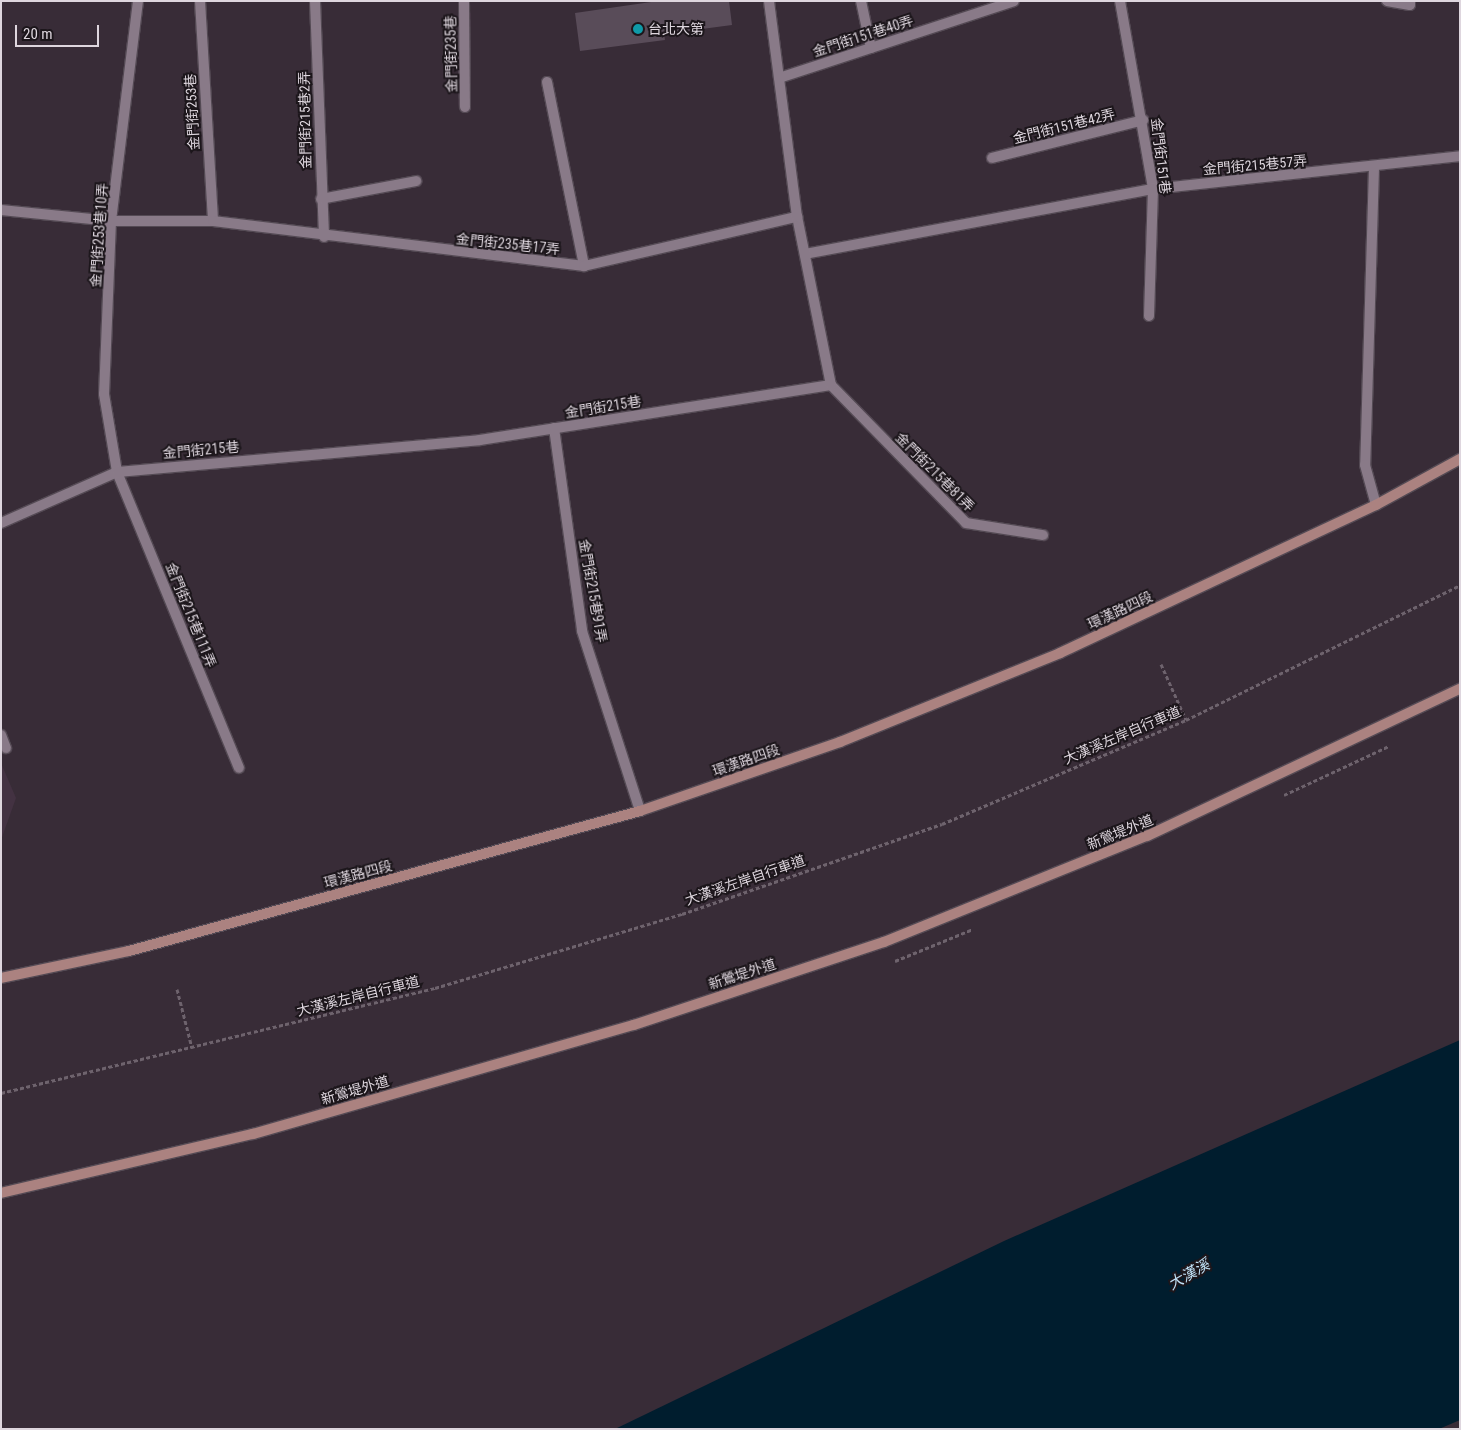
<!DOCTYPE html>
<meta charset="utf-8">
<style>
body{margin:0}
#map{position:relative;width:1461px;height:1430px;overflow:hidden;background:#382c37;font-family:"Roboto Condensed","Noto Sans TC",sans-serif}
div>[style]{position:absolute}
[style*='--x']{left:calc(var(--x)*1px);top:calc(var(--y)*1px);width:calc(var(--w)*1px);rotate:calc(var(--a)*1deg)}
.built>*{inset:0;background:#433242}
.water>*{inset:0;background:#001d2e}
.building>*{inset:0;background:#594c59}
.path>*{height:3px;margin-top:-1.5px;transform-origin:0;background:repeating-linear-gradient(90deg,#6e636d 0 4px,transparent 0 6.5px)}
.roads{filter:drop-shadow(1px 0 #544a54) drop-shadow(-1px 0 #544a54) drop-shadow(0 1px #544a54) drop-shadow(0 -1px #544a54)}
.lane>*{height:10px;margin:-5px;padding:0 5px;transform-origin:5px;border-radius:5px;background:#897a88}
.secondary>*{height:10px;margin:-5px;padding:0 5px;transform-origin:5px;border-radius:5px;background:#ab8280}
.dots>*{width:14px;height:14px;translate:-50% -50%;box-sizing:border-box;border:2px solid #1c161b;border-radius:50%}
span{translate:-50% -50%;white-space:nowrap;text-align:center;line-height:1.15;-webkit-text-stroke:4px #1c161b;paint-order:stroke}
.poi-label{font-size:14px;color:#ded6de}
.left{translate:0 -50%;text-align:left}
.street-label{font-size:14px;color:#ded6de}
.water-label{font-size:15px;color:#c0e1f6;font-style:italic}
.frame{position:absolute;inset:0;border:2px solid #ded6de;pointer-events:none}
.scale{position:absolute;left:15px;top:25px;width:84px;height:22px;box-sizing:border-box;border:2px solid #ded6de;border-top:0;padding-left:6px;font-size:15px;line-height:18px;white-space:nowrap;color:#ded6de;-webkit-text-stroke:4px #1c161b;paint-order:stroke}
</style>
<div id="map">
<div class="built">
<i style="clip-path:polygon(1px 763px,16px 798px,1px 840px)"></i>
</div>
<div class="water">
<i style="clip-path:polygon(1460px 1040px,1460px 1420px,1439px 1429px,615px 1429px,1004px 1241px)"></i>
</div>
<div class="building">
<i style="clip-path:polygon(658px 1px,729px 1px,732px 25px,664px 34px,665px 40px,580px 51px,575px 13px)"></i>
</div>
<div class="path">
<i style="--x:1161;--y:664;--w:61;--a:65.9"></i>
<i style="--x:1284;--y:795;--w:116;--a:-25"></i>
<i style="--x:895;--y:961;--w:84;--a:-22.3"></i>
<i style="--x:177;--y:989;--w:61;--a:75.7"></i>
<i style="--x:1;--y:1093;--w:447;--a:-13.6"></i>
<i style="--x:435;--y:988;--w:258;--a:-16.7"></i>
<i style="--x:682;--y:914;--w:275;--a:-19.1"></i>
<i style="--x:942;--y:824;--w:265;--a:-23.1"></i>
<i style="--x:1186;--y:720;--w:305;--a:-26.2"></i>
</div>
<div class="roads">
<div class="lane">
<i style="--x:138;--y:1;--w:222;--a:97"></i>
<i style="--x:111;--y:221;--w:173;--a:92.3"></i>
<i style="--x:104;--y:394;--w:79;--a:80.5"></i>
<i style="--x:117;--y:472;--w:320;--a:67.6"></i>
<i style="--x:200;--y:1;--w:220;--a:86.6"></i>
<i style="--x:315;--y:1;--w:236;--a:87.8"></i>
<i style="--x:464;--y:1;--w:106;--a:89.5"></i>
<i style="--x:861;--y:1;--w:48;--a:78"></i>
<i style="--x:1120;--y:1;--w:191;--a:80"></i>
<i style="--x:1153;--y:189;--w:127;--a:91.8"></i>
<i style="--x:1387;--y:1;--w:23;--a:10"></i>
<i style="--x:1410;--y:5;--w:4;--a:-90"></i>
<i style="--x:779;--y:78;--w:247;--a:-18.1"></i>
<i style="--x:547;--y:82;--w:188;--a:78.6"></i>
<i style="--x:992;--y:158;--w:156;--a:-14.1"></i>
<i style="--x:1374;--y:168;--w:297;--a:91.7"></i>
<i style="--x:1365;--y:465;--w:41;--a:74.6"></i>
<i style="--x:321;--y:199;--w:97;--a:-10.7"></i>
<i style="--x:1;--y:210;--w:111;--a:5.7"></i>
<i style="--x:111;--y:221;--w:102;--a:0"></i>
<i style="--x:213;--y:221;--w:374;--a:6.9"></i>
<i style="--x:584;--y:266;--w:219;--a:-13"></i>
<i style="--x:805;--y:254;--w:354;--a:-10.6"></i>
<i style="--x:1153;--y:189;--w:309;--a:-6.1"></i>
<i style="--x:831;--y:385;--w:193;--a:45.6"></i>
<i style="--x:966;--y:523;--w:78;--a:8.9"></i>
<i style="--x:554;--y:428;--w:205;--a:82.1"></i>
<i style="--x:582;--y:631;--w:189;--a:72.1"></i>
<i style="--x:1;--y:523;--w:127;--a:-23.7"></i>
<i style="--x:117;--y:472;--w:364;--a:-5"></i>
<i style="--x:480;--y:440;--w:355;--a:-8.9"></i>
<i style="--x:831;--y:385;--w:171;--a:-101.4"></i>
<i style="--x:797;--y:217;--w:218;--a:-97.4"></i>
<i style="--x:1;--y:735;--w:14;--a:69"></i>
</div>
<div class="secondary">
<i style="--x:1;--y:978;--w:131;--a:-11.9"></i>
<i style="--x:129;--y:951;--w:530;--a:-15.32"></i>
<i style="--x:640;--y:811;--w:212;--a:-19"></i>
<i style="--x:840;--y:742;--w:237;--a:-22"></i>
<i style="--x:1060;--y:653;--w:349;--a:-25.1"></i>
<i style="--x:1376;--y:505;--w:96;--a:-28.7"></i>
<i style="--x:1;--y:1193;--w:259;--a:-13.2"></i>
<i style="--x:253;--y:1134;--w:396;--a:-16"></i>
<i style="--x:634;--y:1025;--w:263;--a:-18.4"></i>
<i style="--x:884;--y:942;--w:284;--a:-22"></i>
<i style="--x:1147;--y:836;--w:346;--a:-25.2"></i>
</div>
</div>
<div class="dots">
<i style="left:638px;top:29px;background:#0f9aa8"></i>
</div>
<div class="poi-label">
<span class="left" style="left:648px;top:29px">台北大第</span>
</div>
<div class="street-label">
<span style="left:863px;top:36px;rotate:-18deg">金門街151巷40弄</span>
<span style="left:451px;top:54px;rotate:-91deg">金門街235巷</span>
<span style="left:192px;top:112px;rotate:-93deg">金門街253巷</span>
<span style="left:305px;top:120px;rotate:-91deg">金門街215巷2弄</span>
<span style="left:1064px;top:126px;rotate:-14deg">金門街151巷42弄</span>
<span style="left:1161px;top:156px;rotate:83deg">金門街151巷</span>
<span style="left:1255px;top:165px;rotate:-5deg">金門街215巷57弄</span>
<span style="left:99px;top:235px;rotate:-86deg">金門街253巷10弄</span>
<span style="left:508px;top:244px;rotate:6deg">金門街235巷17弄</span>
<span style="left:603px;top:407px;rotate:-9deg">金門街215巷</span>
<span style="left:201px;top:450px;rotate:-5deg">金門街215巷</span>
<span style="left:935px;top:472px;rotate:45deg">金門街215巷81弄</span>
<span style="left:593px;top:591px;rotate:80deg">金門街215巷91弄</span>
<span style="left:1120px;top:610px;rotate:-25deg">環漢路四段</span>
<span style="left:191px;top:615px;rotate:68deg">金門街215巷111弄</span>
<span style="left:1122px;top:735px;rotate:-23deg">大漢溪左岸自行車道</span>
<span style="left:746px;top:760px;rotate:-19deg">環漢路四段</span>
<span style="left:1120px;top:832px;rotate:-22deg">新鶯堤外道</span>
<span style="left:358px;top:874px;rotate:-15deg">環漢路四段</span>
<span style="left:745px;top:880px;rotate:-19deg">大漢溪左岸自行車道</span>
<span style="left:742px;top:974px;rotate:-18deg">新鶯堤外道</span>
<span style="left:358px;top:996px;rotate:-14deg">大漢溪左岸自行車道</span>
<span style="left:355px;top:1090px;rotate:-16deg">新鶯堤外道</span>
</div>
<div class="water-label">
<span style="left:1189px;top:1275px;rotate:-30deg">大漢溪</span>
</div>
<div class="frame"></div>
<div class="scale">20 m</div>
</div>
